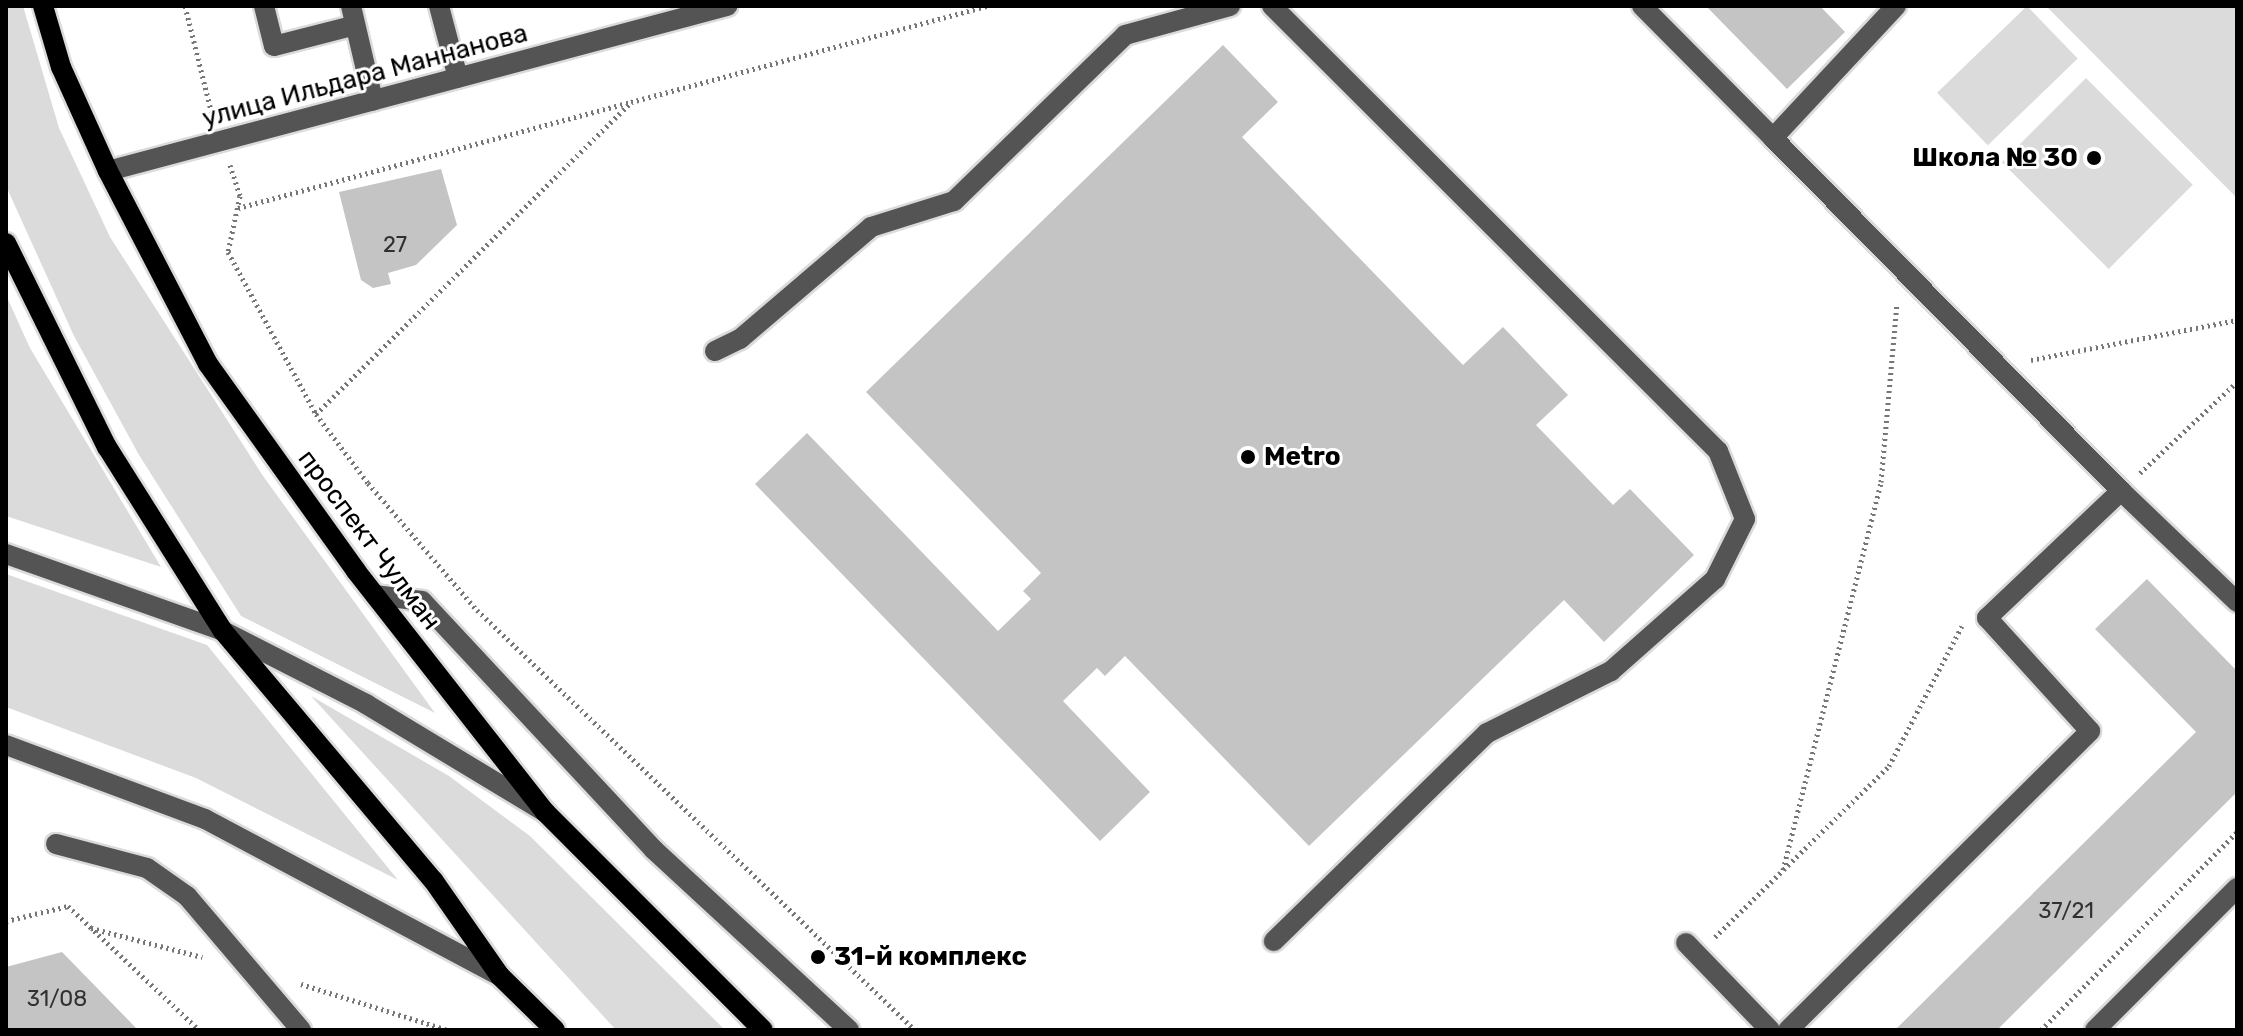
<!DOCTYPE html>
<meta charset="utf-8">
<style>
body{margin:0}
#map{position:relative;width:2243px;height:1036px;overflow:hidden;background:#fff;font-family:Rubik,sans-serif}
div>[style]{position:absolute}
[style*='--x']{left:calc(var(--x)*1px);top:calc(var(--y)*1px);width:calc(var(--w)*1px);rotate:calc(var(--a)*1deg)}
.green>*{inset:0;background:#dbdbdb;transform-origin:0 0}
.building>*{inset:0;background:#c4c4c4}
.path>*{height:5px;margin-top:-2.5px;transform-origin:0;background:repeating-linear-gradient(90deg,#767676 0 2px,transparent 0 6px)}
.roads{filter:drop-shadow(2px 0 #dbdbdb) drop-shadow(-2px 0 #dbdbdb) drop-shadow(0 2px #dbdbdb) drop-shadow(0 -2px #dbdbdb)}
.minor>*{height:20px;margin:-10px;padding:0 10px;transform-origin:10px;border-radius:10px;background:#545454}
.major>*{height:20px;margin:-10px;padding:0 10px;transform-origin:10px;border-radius:10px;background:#000}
.dots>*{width:22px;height:22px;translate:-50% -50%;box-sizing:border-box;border:4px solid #fff;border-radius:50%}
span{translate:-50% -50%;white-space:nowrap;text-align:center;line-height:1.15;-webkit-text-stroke:6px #fff;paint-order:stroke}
.number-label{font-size:22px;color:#313131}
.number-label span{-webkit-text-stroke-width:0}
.street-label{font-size:26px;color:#000}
.poi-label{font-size:26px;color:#000;font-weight:700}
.right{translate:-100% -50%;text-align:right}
.left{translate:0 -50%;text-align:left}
.frame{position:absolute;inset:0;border:8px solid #000;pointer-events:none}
</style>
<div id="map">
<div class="green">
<i style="clip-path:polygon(6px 6px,23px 6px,59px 128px,110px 237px,263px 476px,435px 713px,241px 616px,139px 455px,74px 336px,6px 186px)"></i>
<i style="left:2027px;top:6px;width:73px;height:125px;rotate:46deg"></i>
<i style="clip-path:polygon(2046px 6px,2237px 6px,2237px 198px)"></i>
<i style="left:2086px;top:78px;width:151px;height:119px;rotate:45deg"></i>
<i style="clip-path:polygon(6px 295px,30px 348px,161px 567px,6px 516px)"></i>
<i style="clip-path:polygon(6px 574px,207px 645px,398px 880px,196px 778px,6px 707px)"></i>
<i style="clip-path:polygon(311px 696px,449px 776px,530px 836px,725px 1030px,616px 1030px)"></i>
</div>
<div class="building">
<i style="clip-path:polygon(1706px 6px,1820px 6px,1845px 32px,1787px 89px)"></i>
<i style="clip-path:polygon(1223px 45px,1278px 102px,1242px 137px,1463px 365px,1503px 327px,1568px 395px,1536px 425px,1613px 505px,1630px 489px,1694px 555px,1604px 642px,1564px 600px,1309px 846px,1125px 656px,1105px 676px,1097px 668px,1063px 701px,1150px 792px,1100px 841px,755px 484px,807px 433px,998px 631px,1031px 599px,1023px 591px,1041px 573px,866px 392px)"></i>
<i style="clip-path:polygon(441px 169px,457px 225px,416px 265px,388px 273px,391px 284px,373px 288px,361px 280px,339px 192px)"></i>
<i style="clip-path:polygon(2147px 579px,2237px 671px,2237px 792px,1997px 1030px,1895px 1030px,2196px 732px,2095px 629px)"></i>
<i style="clip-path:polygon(62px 952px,138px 1030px,6px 1030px,6px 967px)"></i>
</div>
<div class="path">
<i style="--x:185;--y:6;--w:111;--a:76"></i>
<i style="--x:230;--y:165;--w:33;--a:72"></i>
<i style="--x:240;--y:196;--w:57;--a:102.1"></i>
<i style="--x:228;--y:252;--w:184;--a:61.5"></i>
<i style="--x:316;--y:414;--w:86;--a:53"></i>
<i style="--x:368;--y:483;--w:167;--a:49.4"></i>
<i style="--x:477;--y:610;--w:607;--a:43.8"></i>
<i style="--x:238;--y:208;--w:406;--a:-15.1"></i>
<i style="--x:2031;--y:360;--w:210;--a:-11"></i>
<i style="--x:316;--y:414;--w:443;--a:-44.7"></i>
<i style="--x:631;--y:102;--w:369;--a:-15.1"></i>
<i style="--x:2140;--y:473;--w:133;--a:-43.2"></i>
<i style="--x:1783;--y:870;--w:400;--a:-75.8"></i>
<i style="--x:1881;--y:482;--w:180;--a:-84.9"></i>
<i style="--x:6;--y:921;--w:64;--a:-13.6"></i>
<i style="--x:68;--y:906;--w:180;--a:43.4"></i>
<i style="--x:91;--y:928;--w:115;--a:14.6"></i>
<i style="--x:1715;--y:937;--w:244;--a:-44.5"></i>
<i style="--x:1889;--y:766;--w:158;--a:-62.5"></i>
<i style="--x:301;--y:984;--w:154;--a:17.4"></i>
<i style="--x:2041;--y:1030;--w:279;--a:-45.3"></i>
</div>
<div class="roads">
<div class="minor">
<i style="--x:264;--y:6;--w:41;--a:76"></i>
<i style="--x:274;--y:46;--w:81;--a:-14.4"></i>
<i style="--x:351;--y:6;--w:97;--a:76.8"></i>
<i style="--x:439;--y:6;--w:74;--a:75.2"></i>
<i style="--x:1272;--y:6;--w:630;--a:44.94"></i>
<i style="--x:1718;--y:451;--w:73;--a:68.3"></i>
<i style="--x:1745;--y:519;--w:67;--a:116.6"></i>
<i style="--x:1715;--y:579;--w:139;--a:138.5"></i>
<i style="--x:1611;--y:671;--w:139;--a:153.4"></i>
<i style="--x:1487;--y:733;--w:298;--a:135.7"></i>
<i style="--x:1642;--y:6;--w:186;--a:45.2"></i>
<i style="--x:1896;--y:6;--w:180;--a:133"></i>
<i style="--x:1773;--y:138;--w:496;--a:45.4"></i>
<i style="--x:108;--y:171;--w:641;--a:-14.93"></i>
<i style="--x:715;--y:351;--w:28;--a:-26"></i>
<i style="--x:740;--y:339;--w:172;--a:-40.5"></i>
<i style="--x:871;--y:227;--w:87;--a:-17.4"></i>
<i style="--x:954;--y:201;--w:238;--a:-44.1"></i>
<i style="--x:1125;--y:35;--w:109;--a:-15.4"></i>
<i style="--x:6;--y:554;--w:230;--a:19.5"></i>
<i style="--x:223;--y:631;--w:161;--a:27"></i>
<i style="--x:366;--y:704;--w:209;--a:31.1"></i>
<i style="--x:375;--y:595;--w:47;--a:7.3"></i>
<i style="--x:422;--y:601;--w:339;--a:47"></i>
<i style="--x:653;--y:849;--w:267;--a:42.7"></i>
<i style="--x:6;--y:745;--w:212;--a:20.4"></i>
<i style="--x:205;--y:819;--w:334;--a:28"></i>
<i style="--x:56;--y:844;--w:94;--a:14.8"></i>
<i style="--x:147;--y:868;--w:49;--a:35"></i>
<i style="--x:187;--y:896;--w:176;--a:49.6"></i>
<i style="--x:1686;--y:943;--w:121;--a:46"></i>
<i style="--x:1788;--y:1030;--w:425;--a:-44.7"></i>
<i style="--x:2090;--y:731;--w:153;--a:-132.3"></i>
<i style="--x:1987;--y:618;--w:185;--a:-43.5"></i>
<i style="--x:2121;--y:491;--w:161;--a:43.7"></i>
<i style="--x:2095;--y:1030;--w:201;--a:-45"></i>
</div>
<div class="major">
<i style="--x:43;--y:6;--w:64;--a:73.6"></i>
<i style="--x:61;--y:67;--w:114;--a:65.7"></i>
<i style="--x:108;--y:171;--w:217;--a:62.6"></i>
<i style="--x:208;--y:364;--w:254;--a:54.4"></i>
<i style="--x:356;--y:571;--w:306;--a:51.9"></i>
<i style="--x:545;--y:812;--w:308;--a:45"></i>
<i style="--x:6;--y:243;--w:228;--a:63.7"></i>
<i style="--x:107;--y:447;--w:218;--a:57.8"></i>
<i style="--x:223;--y:631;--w:326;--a:49.9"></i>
<i style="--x:433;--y:880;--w:117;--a:55.1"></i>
<i style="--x:500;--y:976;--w:77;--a:44.5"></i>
</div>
</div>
<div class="dots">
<i style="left:2094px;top:158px;background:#000"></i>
<i style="left:1248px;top:457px;background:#000"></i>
<i style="left:818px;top:957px;background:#000"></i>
</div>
<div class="number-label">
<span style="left:395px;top:245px">27</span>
<span style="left:2066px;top:911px">37/21</span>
<span style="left:57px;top:999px">31/08</span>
</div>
<div class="street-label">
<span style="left:365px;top:76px;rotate:-15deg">улица Ильдара Маннанова</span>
<span style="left:369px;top:540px;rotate:53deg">проспект Чулман</span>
</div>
<div class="poi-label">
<span class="right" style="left:2078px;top:158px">Школа № 30</span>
<span class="left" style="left:1264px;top:457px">Metro</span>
<span class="left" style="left:834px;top:957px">31-й комплекс</span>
</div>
<div class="frame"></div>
</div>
